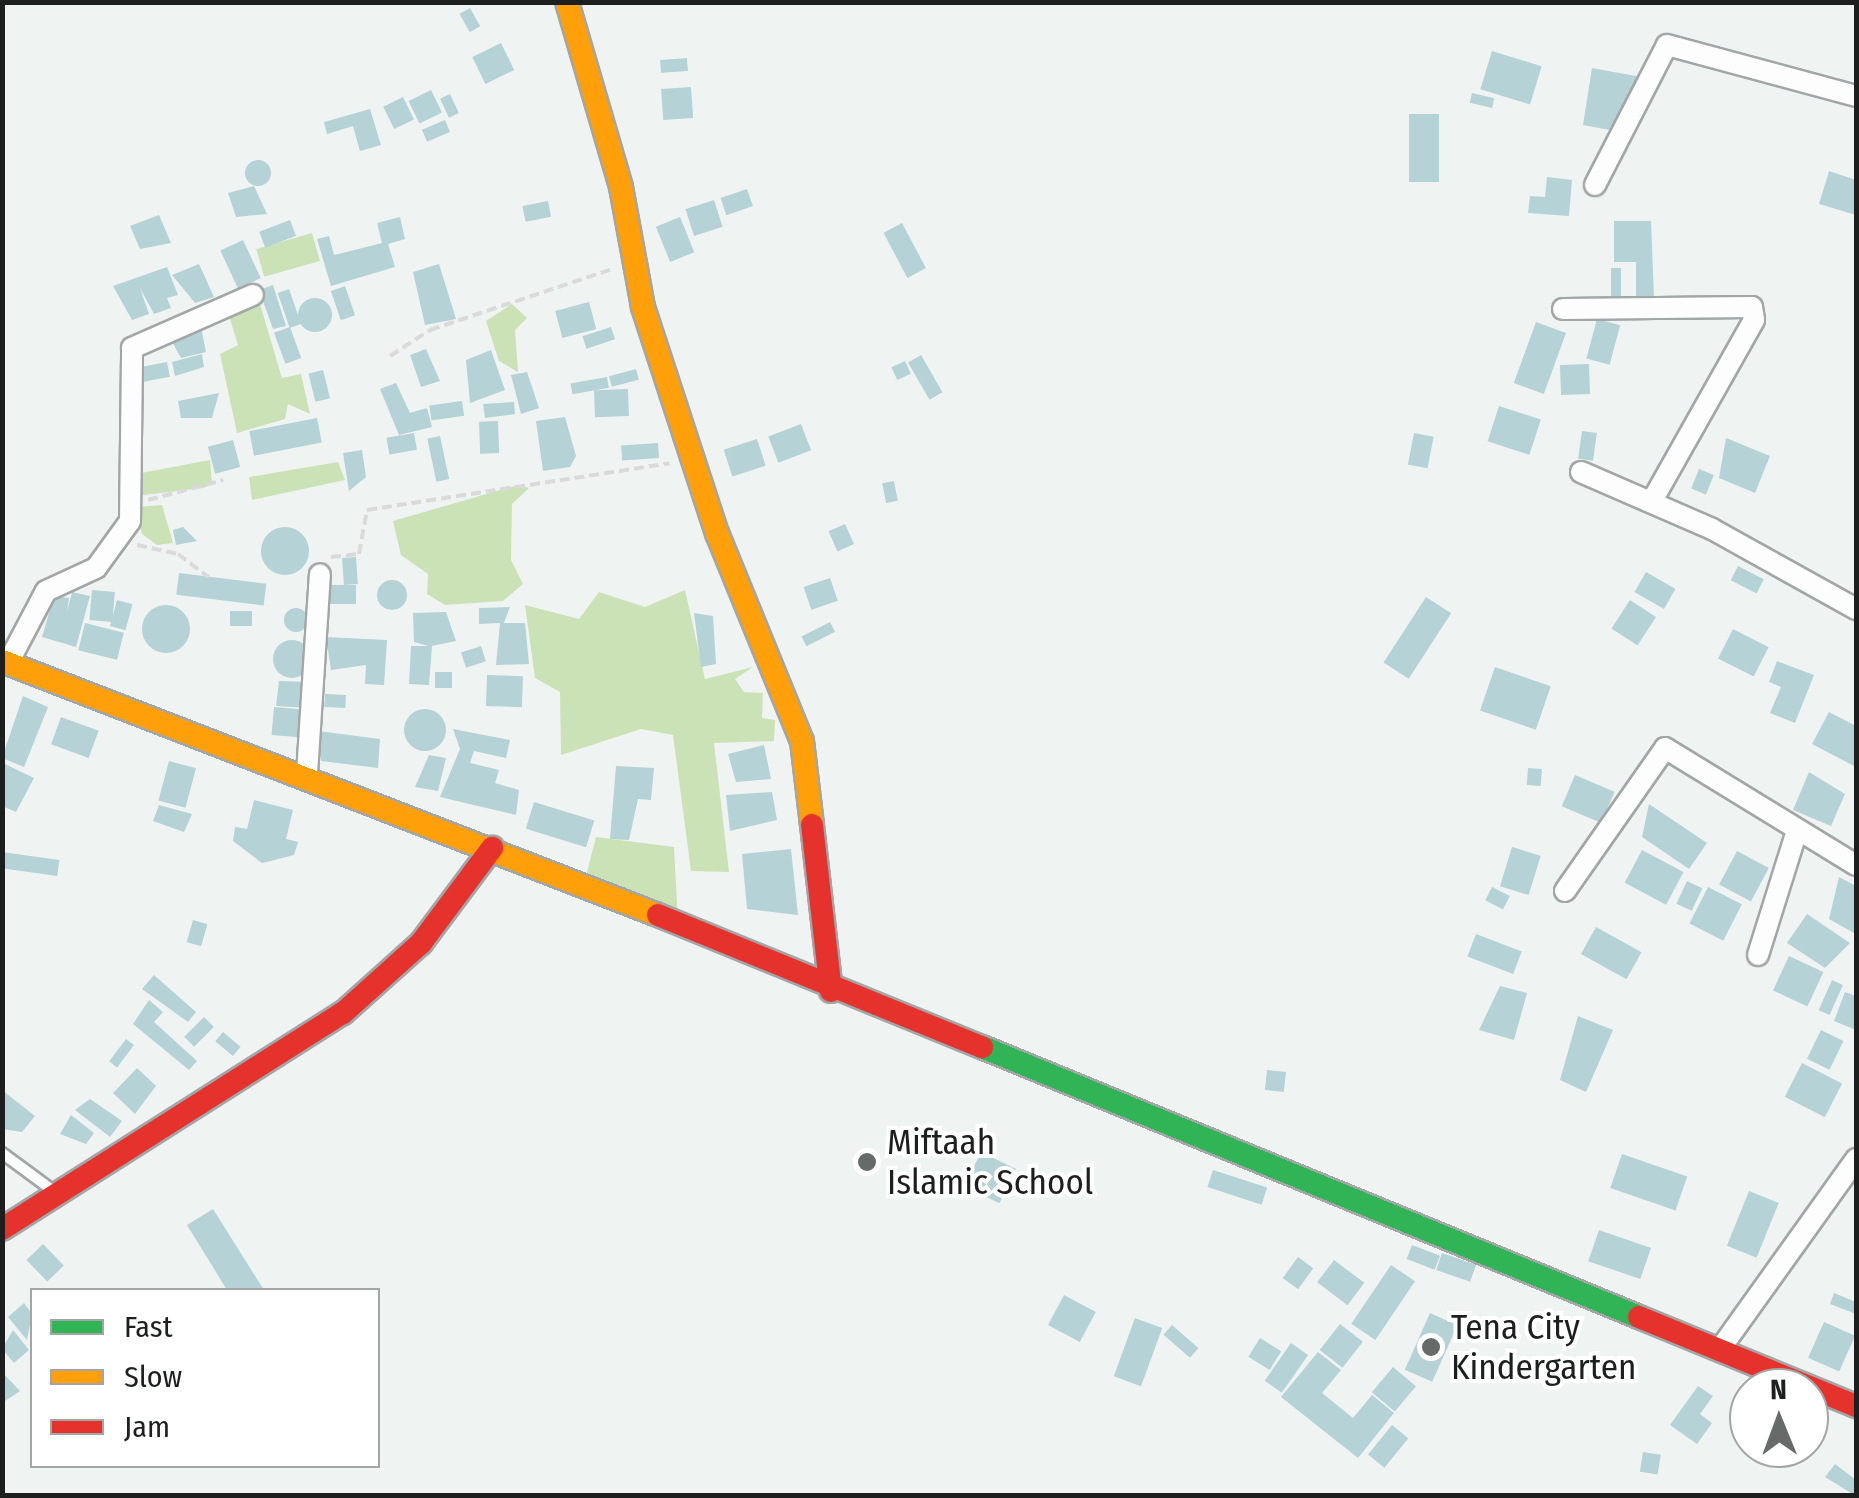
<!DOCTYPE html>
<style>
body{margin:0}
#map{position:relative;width:1859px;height:1498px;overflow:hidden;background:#eff4f3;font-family:"Fira Sans Condensed",sans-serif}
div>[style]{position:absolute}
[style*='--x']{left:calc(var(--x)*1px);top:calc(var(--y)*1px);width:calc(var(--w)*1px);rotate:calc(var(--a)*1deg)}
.green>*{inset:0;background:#cbe2b7;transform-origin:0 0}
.building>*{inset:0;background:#b5d2d6;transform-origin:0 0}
.round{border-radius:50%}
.path>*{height:4px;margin-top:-2px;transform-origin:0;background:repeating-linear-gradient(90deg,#dadada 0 10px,transparent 0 15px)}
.roads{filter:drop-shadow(2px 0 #a3a6a6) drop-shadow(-2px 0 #a3a6a6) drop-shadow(0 2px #a3a6a6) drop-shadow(0 -2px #a3a6a6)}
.lane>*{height:10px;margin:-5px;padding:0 5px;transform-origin:5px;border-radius:5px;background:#fdfdfd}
.street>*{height:20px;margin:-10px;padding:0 10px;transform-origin:10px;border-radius:10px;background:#fdfdfd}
.fast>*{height:22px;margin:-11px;padding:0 11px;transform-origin:11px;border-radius:11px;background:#30b455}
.slow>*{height:22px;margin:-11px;padding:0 11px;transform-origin:11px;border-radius:11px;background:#ff9f0a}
.jam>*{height:22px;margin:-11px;padding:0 11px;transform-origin:11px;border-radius:11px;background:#e5322d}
.dots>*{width:28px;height:28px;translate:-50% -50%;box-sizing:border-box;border:5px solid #fff;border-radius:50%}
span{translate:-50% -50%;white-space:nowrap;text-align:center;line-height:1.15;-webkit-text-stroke:8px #fff;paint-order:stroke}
.poi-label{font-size:35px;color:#1c1f1e}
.left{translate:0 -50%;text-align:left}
.frame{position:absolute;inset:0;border:5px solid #1c1f1e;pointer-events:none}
.legend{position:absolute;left:30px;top:1288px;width:350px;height:180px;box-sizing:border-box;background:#fff;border:2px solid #a4a5a5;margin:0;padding:12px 18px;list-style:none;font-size:30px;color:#1c1f1e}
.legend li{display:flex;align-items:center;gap:20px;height:50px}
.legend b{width:50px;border:2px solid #a4a5a5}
.north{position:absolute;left:1729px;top:1368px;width:100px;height:100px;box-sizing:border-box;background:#fff;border:2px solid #a4a5a5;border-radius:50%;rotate:359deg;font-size:28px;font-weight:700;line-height:40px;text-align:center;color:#1c1f1e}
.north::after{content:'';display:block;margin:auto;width:35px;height:45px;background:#666a69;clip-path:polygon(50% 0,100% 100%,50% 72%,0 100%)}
</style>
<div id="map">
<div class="green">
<i style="left:312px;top:233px;width:29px;height:58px;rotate:74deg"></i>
<i style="clip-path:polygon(260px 304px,282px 378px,301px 374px,310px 414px,288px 404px,285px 419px,237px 433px,220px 354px,238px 345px,228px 313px)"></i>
<i style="clip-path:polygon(512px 304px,527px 318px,515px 330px,518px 372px,499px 361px,486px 321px)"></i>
<i style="clip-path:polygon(210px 460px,212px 484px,203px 488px,135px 496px,136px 474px)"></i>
<i style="clip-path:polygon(338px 462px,345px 480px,252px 500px,249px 477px)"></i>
<i style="clip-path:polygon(518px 485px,529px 488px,512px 504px,511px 560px,523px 584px,503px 601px,445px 605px,427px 594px,428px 574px,401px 555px,393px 521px)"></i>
<i style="clip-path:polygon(162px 505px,173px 543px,157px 545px,142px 534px,136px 507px)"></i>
<i style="clip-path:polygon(685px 590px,705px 679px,753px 667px,735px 679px,744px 692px,763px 693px,762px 718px,775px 720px,774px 741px,714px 743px,729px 872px,691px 871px,673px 735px,641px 729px,561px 755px,560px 692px,535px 678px,525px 605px,579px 619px,599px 592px,645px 607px)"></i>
<i style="clip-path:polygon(596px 837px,674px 847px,678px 922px,585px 880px)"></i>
</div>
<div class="building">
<i style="left:470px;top:8px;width:21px;height:12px;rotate:61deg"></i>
<i style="left:501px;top:43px;width:30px;height:32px;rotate:64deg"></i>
<i style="left:1492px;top:51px;width:52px;height:40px;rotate:17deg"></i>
<i style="left:687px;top:58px;width:13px;height:27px;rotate:86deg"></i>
<i style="clip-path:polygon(1592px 68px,1641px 77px,1621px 132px,1583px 125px)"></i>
<i style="left:691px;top:87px;width:31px;height:30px;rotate:86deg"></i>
<i style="left:431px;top:90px;width:25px;height:25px;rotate:64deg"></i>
<i style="left:1472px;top:93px;width:23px;height:10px;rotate:13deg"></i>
<i style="left:450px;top:94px;width:21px;height:11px;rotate:65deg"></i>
<i style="left:403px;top:97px;width:25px;height:22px;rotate:64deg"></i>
<i style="clip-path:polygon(370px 109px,381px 145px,360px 151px,353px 126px,327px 134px,324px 122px)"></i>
<i style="left:1409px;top:114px;width:30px;height:68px"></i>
<i style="left:445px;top:120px;width:13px;height:25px;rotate:67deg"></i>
<i class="round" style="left:245px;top:160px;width:26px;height:26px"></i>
<i style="clip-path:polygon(1829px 171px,1856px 180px,1856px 215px,1819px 204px)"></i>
<i style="clip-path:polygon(1547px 177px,1572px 180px,1569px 216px,1528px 213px,1530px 196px,1545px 197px)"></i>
<i style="clip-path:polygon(254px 186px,267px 214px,236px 217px,228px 193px)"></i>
<i style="left:747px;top:189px;width:18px;height:28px;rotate:71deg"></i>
<i style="left:714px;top:200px;width:28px;height:30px;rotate:72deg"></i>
<i style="left:548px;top:201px;width:16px;height:26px;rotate:79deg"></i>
<i style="clip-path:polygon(159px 215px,171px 243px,140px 249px,130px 226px)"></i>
<i style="clip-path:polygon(400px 217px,405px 239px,388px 244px,395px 267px,331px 286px,317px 239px,329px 236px,334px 255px,382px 243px,377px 223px)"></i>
<i style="left:680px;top:217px;width:38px;height:26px;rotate:68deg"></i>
<i style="left:290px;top:220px;width:17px;height:33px;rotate:69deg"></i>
<i style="clip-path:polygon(1614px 221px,1651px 221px,1654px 297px,1636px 297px,1636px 262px,1614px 262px)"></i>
<i style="left:902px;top:223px;width:51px;height:21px;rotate:62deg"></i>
<i style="left:243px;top:240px;width:42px;height:25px;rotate:65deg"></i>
<i style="clip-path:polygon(199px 264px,214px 297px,195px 303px,172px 275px)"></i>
<i style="clip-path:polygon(439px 264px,456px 319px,425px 325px,413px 272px)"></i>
<i style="clip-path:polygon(167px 267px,178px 295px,167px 298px,171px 308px,154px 314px,140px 288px,149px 314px,132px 320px,113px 286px)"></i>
<i style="left:1611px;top:268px;width:10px;height:28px"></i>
<i style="clip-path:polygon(273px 285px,286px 326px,273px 329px,259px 290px)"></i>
<i style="left:345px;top:286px;width:31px;height:15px;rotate:71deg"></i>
<i style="left:289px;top:289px;width:37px;height:12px;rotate:71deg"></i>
<i class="round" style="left:298px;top:298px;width:34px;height:34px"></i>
<i style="left:589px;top:302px;width:28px;height:35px;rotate:75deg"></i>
<i style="clip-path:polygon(199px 317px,206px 352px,181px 358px,170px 338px)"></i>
<i style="left:1597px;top:319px;width:24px;height:41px;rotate:15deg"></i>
<i style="left:1536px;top:322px;width:32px;height:65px;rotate:20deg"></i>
<i style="left:290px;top:327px;width:33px;height:17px;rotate:70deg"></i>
<i style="left:611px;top:327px;width:13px;height:30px;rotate:72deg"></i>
<i style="clip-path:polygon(426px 349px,440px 381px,421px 387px,410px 355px)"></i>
<i style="clip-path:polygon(491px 350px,505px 390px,470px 403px,466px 360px)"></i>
<i style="clip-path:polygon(202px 354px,204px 367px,175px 376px,172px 362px)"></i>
<i style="left:921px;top:355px;width:43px;height:15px;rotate:60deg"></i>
<i style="left:905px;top:361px;width:14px;height:15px;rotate:65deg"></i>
<i style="left:167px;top:362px;width:15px;height:32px;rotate:79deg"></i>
<i style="left:1589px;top:364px;width:30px;height:29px;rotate:88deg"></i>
<i style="left:636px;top:369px;width:11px;height:28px;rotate:75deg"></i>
<i style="left:323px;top:370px;width:29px;height:15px;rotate:76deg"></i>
<i style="clip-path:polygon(527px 372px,539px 408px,521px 414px,511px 375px)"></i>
<i style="left:607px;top:377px;width:11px;height:37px;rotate:80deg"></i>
<i style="clip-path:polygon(396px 383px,410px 413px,427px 408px,432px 427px,399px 435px,380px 389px)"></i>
<i style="left:628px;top:389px;width:27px;height:34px;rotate:88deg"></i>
<i style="clip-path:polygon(219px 393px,212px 418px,181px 418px,178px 401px)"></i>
<i style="left:462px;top:401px;width:15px;height:33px;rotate:82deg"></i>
<i style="clip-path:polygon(514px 402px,515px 414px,485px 418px,483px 404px)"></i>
<i style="left:1499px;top:406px;width:44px;height:37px;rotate:18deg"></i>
<i style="clip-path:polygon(565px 417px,576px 456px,570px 467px,543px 471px,536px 421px)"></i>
<i style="left:317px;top:418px;width:25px;height:69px;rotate:79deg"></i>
<i style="left:498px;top:421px;width:32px;height:19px;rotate:88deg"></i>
<i style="left:801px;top:424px;width:28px;height:35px;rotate:69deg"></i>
<i style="left:1582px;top:431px;width:15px;height:28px;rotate:8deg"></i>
<i style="left:414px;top:433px;width:17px;height:28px;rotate:80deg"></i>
<i style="left:1414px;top:433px;width:20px;height:32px;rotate:11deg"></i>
<i style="left:440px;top:436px;width:44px;height:13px;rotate:78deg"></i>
<i style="clip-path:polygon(1726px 438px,1770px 456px,1755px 493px,1719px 478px)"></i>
<i style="left:757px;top:439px;width:28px;height:35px;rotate:72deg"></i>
<i style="left:233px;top:440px;width:28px;height:26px;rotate:75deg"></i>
<i style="left:658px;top:443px;width:15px;height:37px;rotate:86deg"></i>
<i style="clip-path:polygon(362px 450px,366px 477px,349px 491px,343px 453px)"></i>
<i style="left:1699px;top:469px;width:16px;height:21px;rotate:22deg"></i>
<i style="left:894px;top:481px;width:20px;height:12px;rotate:79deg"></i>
<i style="left:845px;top:524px;width:22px;height:18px;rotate:66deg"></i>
<i class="round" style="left:261px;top:527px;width:48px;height:48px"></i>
<i style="clip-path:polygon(183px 527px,197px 541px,176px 545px,173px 530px)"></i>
<i style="left:356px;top:557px;width:27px;height:14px;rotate:86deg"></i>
<i style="left:1738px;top:566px;width:29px;height:16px;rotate:27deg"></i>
<i style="left:1646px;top:572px;width:34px;height:23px;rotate:30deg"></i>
<i style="left:179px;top:573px;width:88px;height:22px;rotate:7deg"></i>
<i style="left:830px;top:578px;width:24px;height:28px;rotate:71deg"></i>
<i class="round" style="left:377px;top:580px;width:30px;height:30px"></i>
<i style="left:356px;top:585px;width:19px;height:30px;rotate:90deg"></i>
<i style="left:92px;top:590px;width:23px;height:30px;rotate:5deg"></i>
<i style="clip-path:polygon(72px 592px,90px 596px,76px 647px,42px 637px,54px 596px,69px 598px,67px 612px)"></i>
<i style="left:1426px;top:597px;width:30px;height:78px;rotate:33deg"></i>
<i style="left:117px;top:600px;width:16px;height:27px;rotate:15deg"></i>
<i style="left:1630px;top:600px;width:31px;height:34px;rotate:33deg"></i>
<i class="round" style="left:142px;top:605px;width:48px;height:48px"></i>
<i style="clip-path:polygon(510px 607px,504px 623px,525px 623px,529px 664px,496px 665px,500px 623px,479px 624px,479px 608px)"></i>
<i class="round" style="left:284px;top:608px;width:24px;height:24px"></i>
<i style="left:230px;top:611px;width:22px;height:15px"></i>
<i style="clip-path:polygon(446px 612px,456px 641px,432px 646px,429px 685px,409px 684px,411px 646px,428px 646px,414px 642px,413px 613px)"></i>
<i style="clip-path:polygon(694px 613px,713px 616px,716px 664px,701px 667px)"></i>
<i style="left:830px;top:622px;width:11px;height:32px;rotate:63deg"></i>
<i style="left:85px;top:623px;width:40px;height:28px;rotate:14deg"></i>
<i style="left:1733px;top:629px;width:40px;height:33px;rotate:27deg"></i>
<i style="clip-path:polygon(326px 637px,387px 640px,384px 685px,365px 684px,366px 665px,331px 670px)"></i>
<i class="round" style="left:273px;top:640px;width:38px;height:38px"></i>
<i style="left:481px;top:646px;width:16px;height:21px;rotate:72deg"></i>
<i style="clip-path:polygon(1777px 661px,1814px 675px,1795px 723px,1770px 713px,1781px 687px,1769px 682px)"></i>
<i style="left:1495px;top:667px;width:59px;height:46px;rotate:19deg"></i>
<i style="left:435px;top:672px;width:17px;height:16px"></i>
<i style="left:487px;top:675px;width:36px;height:31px;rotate:2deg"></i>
<i style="clip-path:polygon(279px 681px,307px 682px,309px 708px,276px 706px)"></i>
<i style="left:325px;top:694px;width:21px;height:13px;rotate:3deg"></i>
<i style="clip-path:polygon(23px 696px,48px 707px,24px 767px,2px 758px)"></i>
<i style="left:274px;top:707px;width:37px;height:28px;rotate:5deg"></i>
<i class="round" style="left:404px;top:709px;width:42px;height:42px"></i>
<i style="clip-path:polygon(1829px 712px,1856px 726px,1856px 767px,1812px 744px)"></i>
<i style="left:61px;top:717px;width:40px;height:29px;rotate:20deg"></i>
<i style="clip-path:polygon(453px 729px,510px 740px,506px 758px,474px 751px,470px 763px,499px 770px,495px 783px,519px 790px,516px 815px,440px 797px,460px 749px)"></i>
<i style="clip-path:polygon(318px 731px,380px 739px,378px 768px,321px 761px)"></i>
<i style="clip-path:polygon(764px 745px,771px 779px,736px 782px,728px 754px)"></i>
<i style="clip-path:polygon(429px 755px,446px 758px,438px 791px,415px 787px)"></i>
<i style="left:169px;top:761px;width:28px;height:41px;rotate:15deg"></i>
<i style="clip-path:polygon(5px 764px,34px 778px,16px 812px,2px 806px)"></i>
<i style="clip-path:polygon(616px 766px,654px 768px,651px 800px,638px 799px,629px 840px,610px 839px)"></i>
<i style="left:1528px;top:768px;width:14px;height:17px;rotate:4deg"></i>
<i style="clip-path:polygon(1809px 772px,1845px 794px,1831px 826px,1793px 810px)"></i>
<i style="left:1575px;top:775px;width:43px;height:34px;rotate:23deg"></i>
<i style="clip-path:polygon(772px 792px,777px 820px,730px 831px,726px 795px)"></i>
<i style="clip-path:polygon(254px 800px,293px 810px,286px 839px,298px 842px,294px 855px,262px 863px,233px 841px,235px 827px,247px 829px)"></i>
<i style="left:534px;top:802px;width:63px;height:28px;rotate:17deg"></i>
<i style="clip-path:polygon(1649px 804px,1707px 843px,1689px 869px,1642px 837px)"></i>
<i style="clip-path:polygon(159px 805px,192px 814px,184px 832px,153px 821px)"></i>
<i style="left:1512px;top:847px;width:30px;height:41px;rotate:17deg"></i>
<i style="clip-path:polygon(791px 849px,798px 915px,747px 909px,742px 854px)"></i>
<i style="left:1642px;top:850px;width:47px;height:37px;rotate:28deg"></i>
<i style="left:1737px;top:851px;width:36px;height:38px;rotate:28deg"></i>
<i style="left:2px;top:852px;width:58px;height:16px;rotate:8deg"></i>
<i style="clip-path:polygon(1839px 877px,1856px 886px,1854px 933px,1829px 919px)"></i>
<i style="left:1687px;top:881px;width:17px;height:25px;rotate:25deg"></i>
<i style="left:1492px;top:887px;width:20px;height:15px;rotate:27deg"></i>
<i style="left:1708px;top:887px;width:38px;height:41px;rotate:27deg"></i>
<i style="clip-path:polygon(1807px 914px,1850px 943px,1825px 968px,1787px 943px)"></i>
<i style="left:193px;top:920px;width:15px;height:23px;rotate:16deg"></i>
<i style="left:1596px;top:927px;width:52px;height:31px;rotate:29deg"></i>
<i style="left:1476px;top:934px;width:49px;height:24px;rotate:21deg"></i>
<i style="left:1789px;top:956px;width:38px;height:38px;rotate:25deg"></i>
<i style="clip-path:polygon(154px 975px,196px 1012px,188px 1022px,142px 989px)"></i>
<i style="left:1832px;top:980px;width:12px;height:33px;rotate:24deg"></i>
<i style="clip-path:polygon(1500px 986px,1527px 993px,1514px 1040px,1479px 1030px)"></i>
<i style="clip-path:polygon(1845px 992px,1856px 996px,1856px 1030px,1834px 1021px)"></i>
<i style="clip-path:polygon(149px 1000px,163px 1012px,154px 1022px,197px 1061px,189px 1070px,133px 1024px)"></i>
<i style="clip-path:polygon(1578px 1016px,1613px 1030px,1586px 1092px,1560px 1080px)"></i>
<i style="left:204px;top:1017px;width:14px;height:28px;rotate:45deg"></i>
<i style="left:1821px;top:1030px;width:25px;height:32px;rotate:26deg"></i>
<i style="left:223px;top:1032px;width:23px;height:12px;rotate:40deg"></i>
<i style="left:126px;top:1039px;width:10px;height:28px;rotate:37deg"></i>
<i style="left:1802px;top:1063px;width:45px;height:38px;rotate:27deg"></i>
<i style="clip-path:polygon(137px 1068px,156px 1086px,135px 1114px,113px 1093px)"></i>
<i style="left:1267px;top:1070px;width:19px;height:20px;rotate:6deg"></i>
<i style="clip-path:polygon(2px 1090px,35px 1116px,22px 1132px,2px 1129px)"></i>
<i style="clip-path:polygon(90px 1099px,122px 1121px,110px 1137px,75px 1110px)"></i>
<i style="clip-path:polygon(71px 1115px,94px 1133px,86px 1144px,60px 1134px)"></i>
<i style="left:981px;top:1152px;width:39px;height:38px;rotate:26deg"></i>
<i style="left:1622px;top:1154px;width:69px;height:36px;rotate:19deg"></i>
<i style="left:1213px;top:1170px;width:57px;height:18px;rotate:18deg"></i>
<i style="left:1749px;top:1191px;width:32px;height:59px;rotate:22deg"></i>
<i style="clip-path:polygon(213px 1209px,264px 1290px,227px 1290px,187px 1225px)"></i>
<i style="left:1599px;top:1230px;width:55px;height:33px;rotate:19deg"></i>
<i style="left:43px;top:1244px;width:30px;height:23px;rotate:46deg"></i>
<i style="left:1412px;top:1245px;width:30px;height:15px;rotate:21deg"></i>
<i style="left:1442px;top:1253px;width:36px;height:18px;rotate:19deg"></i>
<i style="left:1298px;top:1257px;width:19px;height:26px;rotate:36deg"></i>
<i style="left:1334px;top:1260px;width:38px;height:28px;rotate:37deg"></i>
<i style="left:1391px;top:1265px;width:29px;height:71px;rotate:34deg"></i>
<i style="clip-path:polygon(1834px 1293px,1856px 1302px,1856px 1314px,1830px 1304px)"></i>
<i style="left:1064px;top:1295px;width:36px;height:34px;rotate:28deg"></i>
<i style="clip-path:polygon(24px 1303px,32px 1314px,27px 1340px,8px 1317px)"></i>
<i style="left:1430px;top:1313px;width:30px;height:62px;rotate:24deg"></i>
<i style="left:1135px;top:1318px;width:29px;height:62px;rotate:20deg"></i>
<i style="left:1824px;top:1322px;width:34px;height:39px;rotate:24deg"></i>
<i style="left:1340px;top:1324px;width:29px;height:33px;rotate:38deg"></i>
<i style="left:1172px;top:1325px;width:35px;height:13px;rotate:41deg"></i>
<i style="clip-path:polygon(13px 1330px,29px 1350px,14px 1363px,2px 1349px)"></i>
<i style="left:1260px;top:1338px;width:25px;height:22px;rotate:32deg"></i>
<i style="left:1291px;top:1343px;width:21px;height:46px;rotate:35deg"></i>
<i style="clip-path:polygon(1318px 1352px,1341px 1370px,1322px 1393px,1353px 1418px,1372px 1395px,1394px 1413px,1358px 1458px,1281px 1397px)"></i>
<i style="left:1393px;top:1367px;width:30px;height:33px;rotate:40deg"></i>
<i style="clip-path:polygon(2px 1372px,20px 1391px,2px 1403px)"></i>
<i style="clip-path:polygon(1698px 1386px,1713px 1396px,1700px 1414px,1712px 1423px,1697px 1444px,1670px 1425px)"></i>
<i style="left:1392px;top:1425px;width:21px;height:38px;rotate:39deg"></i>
<i style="left:1643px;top:1452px;width:18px;height:20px;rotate:9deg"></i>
<i style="clip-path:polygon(1835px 1464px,1856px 1480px,1856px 1496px,1825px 1477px)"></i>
</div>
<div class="path">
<i style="--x:390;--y:356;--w:48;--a:-33"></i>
<i style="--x:430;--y:330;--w:192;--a:-18.5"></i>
<i style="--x:148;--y:500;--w:78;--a:-14.9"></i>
<i style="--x:137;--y:545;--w:42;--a:12.4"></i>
<i style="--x:178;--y:554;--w:38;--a:37"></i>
<i style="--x:331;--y:557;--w:28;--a:-6"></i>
<i style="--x:359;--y:554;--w:45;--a:-79.7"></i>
<i style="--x:367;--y:510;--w:306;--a:-8.8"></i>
</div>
<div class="roads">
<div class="lane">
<i style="--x:2;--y:1153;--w:67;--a:36.5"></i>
</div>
<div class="street">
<i style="--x:1595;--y:185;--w:157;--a:-62.8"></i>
<i style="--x:1667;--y:45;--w:196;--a:15.1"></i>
<i style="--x:1563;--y:309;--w:189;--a:-0.6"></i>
<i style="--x:1752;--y:307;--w:13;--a:81"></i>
<i style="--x:1754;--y:320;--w:208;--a:119.4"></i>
<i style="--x:1581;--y:472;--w:143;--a:23.5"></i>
<i style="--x:1712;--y:529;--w:165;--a:29.1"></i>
<i style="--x:8;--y:663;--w:81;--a:-62.2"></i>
<i style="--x:46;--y:591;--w:55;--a:-24.7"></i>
<i style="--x:96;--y:568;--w:58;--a:-54.1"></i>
<i style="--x:130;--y:521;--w:173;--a:-89.3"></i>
<i style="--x:132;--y:348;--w:132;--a:-23.7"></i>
<i style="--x:307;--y:774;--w:200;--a:-86.3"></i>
<i style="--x:1565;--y:891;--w:174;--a:-55"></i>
<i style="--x:1665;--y:748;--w:224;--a:31.5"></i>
<i style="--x:1758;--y:955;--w:127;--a:-72.6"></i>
<i style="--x:1723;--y:1345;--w:229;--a:-54.4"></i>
</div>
<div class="fast">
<i style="--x:982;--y:1047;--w:710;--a:22.34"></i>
</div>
<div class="slow">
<i style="--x:567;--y:2;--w:193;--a:73.7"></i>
<i style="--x:621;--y:187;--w:122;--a:79.6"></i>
<i style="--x:643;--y:307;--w:238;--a:71.9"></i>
<i style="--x:717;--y:533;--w:225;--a:67.8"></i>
<i style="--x:802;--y:741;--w:85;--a:83.2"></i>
<i style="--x:2;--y:661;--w:703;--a:21.17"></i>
</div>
<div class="jam">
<i style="--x:812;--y:825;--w:167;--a:83.5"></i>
<i style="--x:658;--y:915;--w:350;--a:22.2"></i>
<i style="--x:2;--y:1229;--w:404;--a:-32.4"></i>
<i style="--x:343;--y:1013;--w:105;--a:-41.9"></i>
<i style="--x:421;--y:943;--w:119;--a:-53.2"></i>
<i style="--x:1639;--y:1317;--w:235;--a:22.3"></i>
</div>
</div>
<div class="dots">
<i style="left:867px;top:1162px;background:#666a69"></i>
<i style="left:1431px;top:1347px;background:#666a69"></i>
</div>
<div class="poi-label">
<span class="left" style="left:887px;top:1162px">Miftaah<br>Islamic School</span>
<span class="left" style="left:1451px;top:1347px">Tena City<br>Kindergarten</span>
</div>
<div class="frame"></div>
<ul class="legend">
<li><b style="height:12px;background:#30b455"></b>Fast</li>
<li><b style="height:12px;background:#ff9f0a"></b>Slow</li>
<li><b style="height:12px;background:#e5322d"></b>Jam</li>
</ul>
<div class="north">N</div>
</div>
